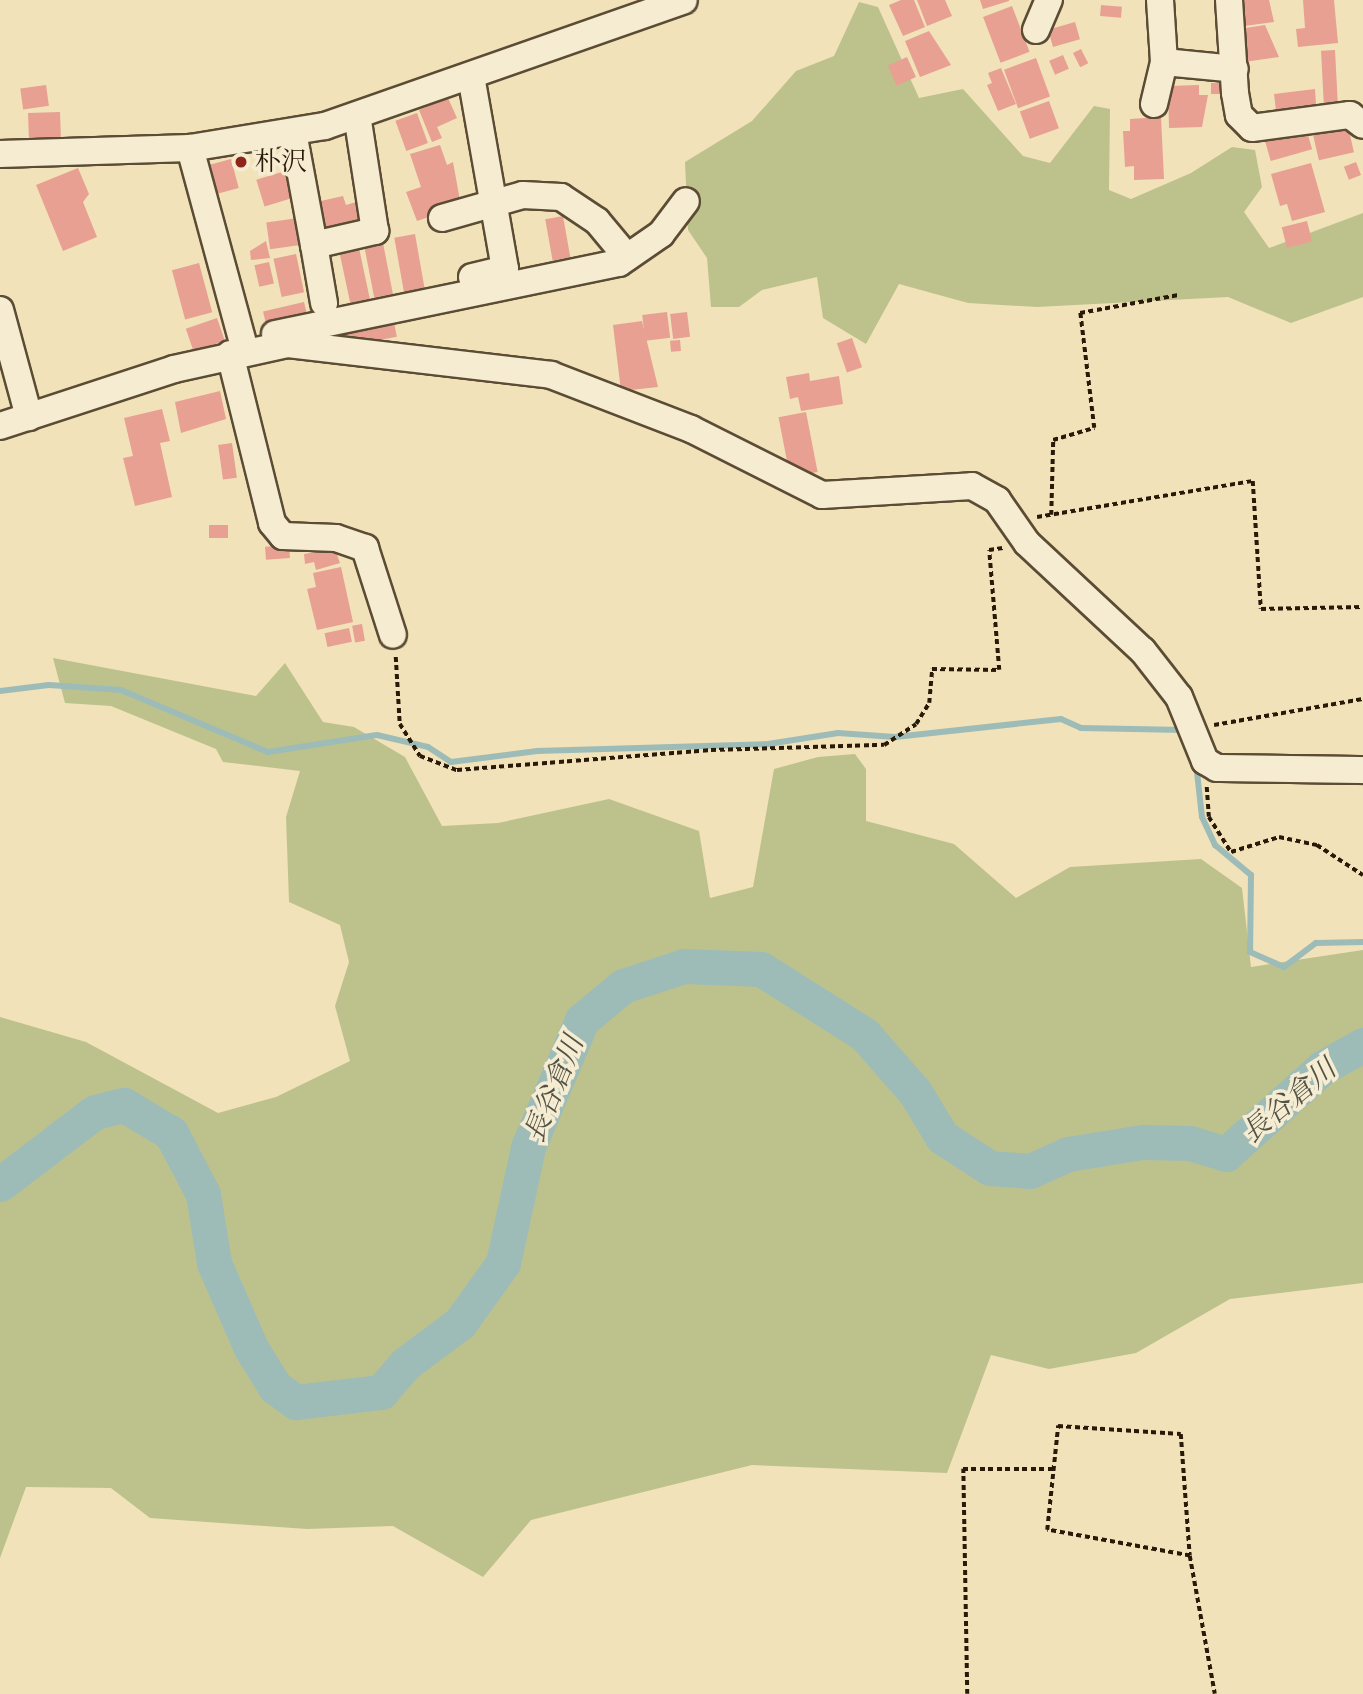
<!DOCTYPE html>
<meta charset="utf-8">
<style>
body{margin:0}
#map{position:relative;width:1363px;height:1694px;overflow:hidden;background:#f1e2ba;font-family:"IM FELL Great Primer","Noto Serif JP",serif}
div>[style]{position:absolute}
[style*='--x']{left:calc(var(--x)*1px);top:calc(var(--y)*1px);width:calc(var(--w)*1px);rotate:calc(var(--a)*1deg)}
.green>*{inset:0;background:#bdc28d}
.stream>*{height:6px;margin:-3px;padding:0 3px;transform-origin:3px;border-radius:3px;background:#9dbcb8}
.river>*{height:35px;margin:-17.5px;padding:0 17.5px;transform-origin:17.5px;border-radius:17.5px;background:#9dbcb8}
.building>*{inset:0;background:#e7a091;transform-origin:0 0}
.path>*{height:3.5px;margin-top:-1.75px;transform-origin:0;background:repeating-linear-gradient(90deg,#291a08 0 5px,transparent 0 8.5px)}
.roads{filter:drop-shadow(2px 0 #5b4c34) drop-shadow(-2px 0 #5b4c34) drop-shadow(0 2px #5b4c34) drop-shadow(0 -2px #5b4c34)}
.minor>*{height:26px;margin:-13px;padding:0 13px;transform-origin:13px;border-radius:13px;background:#f6ecd2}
.dots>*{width:19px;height:19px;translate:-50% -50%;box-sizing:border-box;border:4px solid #f6ecd2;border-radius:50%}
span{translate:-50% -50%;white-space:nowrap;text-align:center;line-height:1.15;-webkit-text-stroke:7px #f6ecd2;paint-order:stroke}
.poi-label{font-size:26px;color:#291a08}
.left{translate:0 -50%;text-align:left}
.water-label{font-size:28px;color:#525346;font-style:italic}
</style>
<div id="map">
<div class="green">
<i style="clip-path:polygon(859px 2px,878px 7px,919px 98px,963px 89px,1023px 156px,1050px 163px,1094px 106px,1110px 109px,1109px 190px,1131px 199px,1191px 173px,1232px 147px,1255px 150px,1262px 187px,1244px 212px,1269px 248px,1363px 213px,1363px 297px,1291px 323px,1228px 297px,1037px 307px,968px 303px,899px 284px,866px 344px,823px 318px,817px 277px,762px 290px,739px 307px,711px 307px,707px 258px,688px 230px,685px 162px,752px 121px,796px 71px,834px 56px)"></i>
<i style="clip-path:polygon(53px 658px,256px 696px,285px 663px,323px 722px,354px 727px,405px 757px,442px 826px,498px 823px,609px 799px,699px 831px,710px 898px,753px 887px,774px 769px,818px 757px,855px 754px,866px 769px,866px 821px,954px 844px,1016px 898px,1070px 867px,1201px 859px,1242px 888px,1251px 967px,1363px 950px,1363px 1283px,1230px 1299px,1136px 1353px,1049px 1369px,991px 1355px,947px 1473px,752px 1465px,531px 1520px,483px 1577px,393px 1526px,307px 1529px,150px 1518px,111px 1488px,26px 1487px,0 1558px,0 1017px,86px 1042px,218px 1113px,276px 1097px,350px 1061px,335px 1006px,349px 962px,340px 925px,289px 902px,286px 817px,300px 771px,223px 762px,216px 749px,111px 706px,65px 703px)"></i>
</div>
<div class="stream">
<i style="--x:0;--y:691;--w:49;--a:-7"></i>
<i style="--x:49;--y:685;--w:72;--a:4"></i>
<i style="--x:121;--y:690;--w:160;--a:22.9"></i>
<i style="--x:268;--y:752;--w:110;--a:-8.9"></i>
<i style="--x:377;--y:735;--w:52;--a:13.2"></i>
<i style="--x:428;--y:747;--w:27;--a:33"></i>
<i style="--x:451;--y:762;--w:87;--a:-7.3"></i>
<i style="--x:537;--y:751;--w:231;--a:-1.7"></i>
<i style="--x:768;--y:744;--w:71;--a:-8.9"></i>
<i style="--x:838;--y:733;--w:57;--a:4"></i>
<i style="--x:895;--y:737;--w:167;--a:-6.2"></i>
<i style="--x:1061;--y:719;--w:22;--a:24"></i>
<i style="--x:1081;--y:728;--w:103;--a:1.1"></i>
<i style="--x:1196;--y:763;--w:54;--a:83.7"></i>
<i style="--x:1202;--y:817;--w:31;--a:65"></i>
<i style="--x:1215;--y:845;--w:47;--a:39.8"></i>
<i style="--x:1251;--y:875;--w:77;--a:90.7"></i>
<i style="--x:1250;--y:952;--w:37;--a:24"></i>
<i style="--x:1284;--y:967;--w:40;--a:-37"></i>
<i style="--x:1316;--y:943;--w:47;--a:-1.2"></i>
</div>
<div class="river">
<i style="--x:0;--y:1184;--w:119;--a:-37.2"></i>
<i style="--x:95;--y:1112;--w:30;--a:-14"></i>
<i style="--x:124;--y:1105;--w:55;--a:30.8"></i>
<i style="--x:171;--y:1133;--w:69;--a:62.3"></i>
<i style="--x:203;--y:1194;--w:70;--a:80.9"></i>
<i style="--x:214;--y:1263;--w:93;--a:66.5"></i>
<i style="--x:251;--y:1348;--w:46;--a:58.4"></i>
<i style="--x:275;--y:1387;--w:26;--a:36"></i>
<i style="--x:296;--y:1402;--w:86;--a:-6.7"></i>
<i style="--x:381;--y:1392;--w:37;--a:-49"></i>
<i style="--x:405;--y:1364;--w:69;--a:-36.7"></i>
<i style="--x:460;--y:1323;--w:74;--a:-54.4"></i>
<i style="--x:503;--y:1263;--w:119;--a:-77.8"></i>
<i style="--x:528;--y:1147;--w:138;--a:-67"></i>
<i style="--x:582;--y:1020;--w:53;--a:-39.7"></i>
<i style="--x:623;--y:986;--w:64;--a:-18.2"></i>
<i style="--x:684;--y:966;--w:77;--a:2.2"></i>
<i style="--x:761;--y:969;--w:122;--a:32.3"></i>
<i style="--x:864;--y:1034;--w:77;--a:48.7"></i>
<i style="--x:915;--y:1092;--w:52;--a:59"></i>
<i style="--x:942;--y:1137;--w:57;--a:32.9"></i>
<i style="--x:990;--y:1168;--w:40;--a:4.3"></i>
<i style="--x:1030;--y:1171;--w:42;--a:-24.1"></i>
<i style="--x:1068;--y:1154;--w:75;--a:-9.2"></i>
<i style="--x:1142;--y:1142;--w:48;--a:1.2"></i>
<i style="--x:1190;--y:1143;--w:38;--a:17"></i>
<i style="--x:1226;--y:1154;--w:130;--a:-41.9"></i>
<i style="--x:1323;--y:1067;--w:46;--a:-28.8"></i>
</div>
<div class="building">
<i style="clip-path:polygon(901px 0,914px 0,925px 27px,903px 36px,889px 5px)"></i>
<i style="clip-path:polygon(917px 0,945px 0,952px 16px,927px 26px)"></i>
<i style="clip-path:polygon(980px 0,1009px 0,1009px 1px,983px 9px)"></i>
<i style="clip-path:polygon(1241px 0,1269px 0,1274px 22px,1237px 27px)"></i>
<i style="clip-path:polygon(1303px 0,1334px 0,1338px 43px,1298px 47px,1296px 29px,1305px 28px)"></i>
<i style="left:1101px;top:5px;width:21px;height:11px;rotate:5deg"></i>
<i style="left:1012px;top:6px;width:49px;height:31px;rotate:69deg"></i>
<i style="left:1075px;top:22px;width:18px;height:28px;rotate:74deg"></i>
<i style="clip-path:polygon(1265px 25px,1279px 57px,1244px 62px,1239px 29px)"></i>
<i style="clip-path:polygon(929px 31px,951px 65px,920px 77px,905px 41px)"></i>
<i style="left:1081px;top:49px;width:16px;height:9px;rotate:63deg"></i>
<i style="left:1335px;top:50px;width:60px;height:14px;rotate:87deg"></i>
<i style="left:1063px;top:55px;width:15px;height:15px;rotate:67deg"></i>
<i style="left:907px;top:57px;width:22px;height:21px;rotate:66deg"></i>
<i style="left:1036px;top:58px;width:41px;height:34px;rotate:70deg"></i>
<i style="clip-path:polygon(1001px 68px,1016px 104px,998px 111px,987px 85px,992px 83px,988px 73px)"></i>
<i style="left:1211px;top:83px;width:14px;height:11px"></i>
<i style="left:46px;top:85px;width:21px;height:26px;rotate:82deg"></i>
<i style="clip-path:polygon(1199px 85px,1199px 95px,1208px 95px,1202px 127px,1169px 128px,1168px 86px)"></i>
<i style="clip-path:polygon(1315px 89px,1316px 105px,1277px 119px,1274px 94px)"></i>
<i style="clip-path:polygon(448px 98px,457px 118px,437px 127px,442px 138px,432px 142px,419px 110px)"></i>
<i style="left:1049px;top:101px;width:29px;height:31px;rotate:70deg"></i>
<i style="left:60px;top:112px;width:32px;height:32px;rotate:88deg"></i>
<i style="left:417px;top:113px;width:32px;height:23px;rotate:70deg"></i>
<i style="clip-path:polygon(1161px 117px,1164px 179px,1134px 180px,1134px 166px,1125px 167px,1123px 131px,1130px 131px,1130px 119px)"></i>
<i style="left:1347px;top:122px;width:31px;height:36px;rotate:77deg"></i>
<i style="left:1306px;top:128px;width:22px;height:43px;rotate:74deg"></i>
<i style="clip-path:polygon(440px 145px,447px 165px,453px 162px,461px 206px,417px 221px,406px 192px,421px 187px,410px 154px)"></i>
<i style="left:231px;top:159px;width:30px;height:27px;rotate:75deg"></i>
<i style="left:1356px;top:162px;width:14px;height:13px;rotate:69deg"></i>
<i style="clip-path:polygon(1311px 163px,1325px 212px,1292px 221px,1287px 204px,1280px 206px,1271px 174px)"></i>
<i style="clip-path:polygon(78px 168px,89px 194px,83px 202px,97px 237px,63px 251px,36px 185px)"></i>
<i style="left:285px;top:171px;width:28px;height:30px;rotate:73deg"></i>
<i style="clip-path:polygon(343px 196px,346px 205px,356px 202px,361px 225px,320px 235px,312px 203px)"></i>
<i style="left:563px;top:216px;width:42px;height:18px;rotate:80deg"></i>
<i style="left:298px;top:218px;width:27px;height:32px;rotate:82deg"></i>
<i style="left:1307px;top:221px;width:21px;height:26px;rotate:76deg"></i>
<i style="left:415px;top:234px;width:56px;height:21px;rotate:80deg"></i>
<i style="clip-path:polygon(266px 241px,270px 258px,251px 260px,250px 251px)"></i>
<i style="left:383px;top:243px;width:52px;height:19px;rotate:79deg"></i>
<i style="left:359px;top:248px;width:52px;height:20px;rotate:78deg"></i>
<i style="left:296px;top:254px;width:39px;height:23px;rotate:78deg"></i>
<i style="left:269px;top:262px;width:22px;height:15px;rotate:77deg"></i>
<i style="left:199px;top:263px;width:51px;height:28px;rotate:75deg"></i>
<i style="left:304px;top:302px;width:18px;height:42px;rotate:77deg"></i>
<i style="left:667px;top:312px;width:26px;height:25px;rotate:83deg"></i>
<i style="left:687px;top:312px;width:25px;height:17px;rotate:83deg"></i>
<i style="left:393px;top:317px;width:20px;height:49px;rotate:79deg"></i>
<i style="left:217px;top:318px;width:24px;height:33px;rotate:71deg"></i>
<i style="clip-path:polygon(642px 321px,658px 387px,621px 391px,613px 325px)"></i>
<i style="left:852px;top:338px;width:31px;height:16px;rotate:71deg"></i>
<i style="left:680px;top:340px;width:11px;height:10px;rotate:85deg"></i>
<i style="clip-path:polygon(809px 373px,810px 381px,839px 376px,843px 404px,801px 411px,798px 397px,790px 399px,786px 377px)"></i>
<i style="clip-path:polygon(220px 391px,226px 419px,181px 433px,175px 402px)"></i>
<i style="clip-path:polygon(162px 409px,170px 441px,160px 443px,172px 497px,135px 506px,123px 458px,133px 456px,124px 418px)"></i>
<i style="left:806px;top:412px;width:61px;height:28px;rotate:79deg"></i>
<i style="left:232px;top:443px;width:35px;height:14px;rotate:82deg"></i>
<i style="left:209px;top:525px;width:19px;height:13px"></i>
<i style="left:289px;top:545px;width:13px;height:24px;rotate:86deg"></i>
<i style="clip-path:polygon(335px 549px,340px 563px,316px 570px,314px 562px,305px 564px,304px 554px)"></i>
<i style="clip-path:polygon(341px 567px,353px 622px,317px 630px,307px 589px,316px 587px,313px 573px)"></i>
<i style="left:362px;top:624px;width:17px;height:10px;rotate:80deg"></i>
<i style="left:349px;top:628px;width:14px;height:25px;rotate:78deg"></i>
</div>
<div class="path">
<i style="--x:1051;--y:515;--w:75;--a:-88.5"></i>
<i style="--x:1053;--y:440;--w:43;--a:-16.3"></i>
<i style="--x:1094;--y:428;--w:116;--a:-96.9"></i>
<i style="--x:1080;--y:313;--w:100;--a:-10.4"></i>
<i style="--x:1037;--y:517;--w:219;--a:-9.5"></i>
<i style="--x:1253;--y:481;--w:128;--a:86.4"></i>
<i style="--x:1261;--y:609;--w:102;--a:-1.1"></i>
<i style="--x:396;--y:657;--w:67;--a:86.6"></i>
<i style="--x:400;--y:724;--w:38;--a:58"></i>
<i style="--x:420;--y:756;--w:40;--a:21"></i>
<i style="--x:457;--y:770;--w:255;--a:-4.5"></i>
<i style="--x:711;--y:750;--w:173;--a:-1.7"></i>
<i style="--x:884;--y:745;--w:38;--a:-33"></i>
<i style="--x:916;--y:724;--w:25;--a:-58"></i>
<i style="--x:929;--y:703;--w:34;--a:-85"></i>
<i style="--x:932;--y:669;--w:67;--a:0.9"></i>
<i style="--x:999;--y:670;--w:120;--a:-94.8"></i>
<i style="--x:989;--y:550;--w:14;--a:-8"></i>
<i style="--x:1214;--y:725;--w:151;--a:-9.9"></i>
<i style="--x:1207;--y:787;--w:30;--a:86"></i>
<i style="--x:1209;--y:817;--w:41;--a:57.8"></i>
<i style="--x:1231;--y:852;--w:50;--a:-17.4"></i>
<i style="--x:1279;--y:837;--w:39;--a:12"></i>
<i style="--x:1317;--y:845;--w:55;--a:33.1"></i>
<i style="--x:1190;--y:1556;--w:145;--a:-169.7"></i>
<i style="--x:1047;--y:1530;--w:105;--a:-84"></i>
<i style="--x:1058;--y:1426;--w:123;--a:3.7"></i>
<i style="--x:1181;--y:1434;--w:122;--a:85.8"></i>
<i style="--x:1190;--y:1556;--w:140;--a:79.7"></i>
<i style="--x:967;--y:1694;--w:225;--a:-91"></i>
<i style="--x:963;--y:1469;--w:91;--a:0"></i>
</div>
<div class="roads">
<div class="minor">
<i style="--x:1229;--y:0;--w:93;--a:86.3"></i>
<i style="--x:1235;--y:93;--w:22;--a:80"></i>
<i style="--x:1239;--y:115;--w:18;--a:45"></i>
<i style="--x:1252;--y:128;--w:99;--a:-7.6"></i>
<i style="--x:1350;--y:115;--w:16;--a:38"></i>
<i style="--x:1036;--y:30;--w:33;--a:-67"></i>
<i style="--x:1164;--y:62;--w:71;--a:5.6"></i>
<i style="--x:471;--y:76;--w:196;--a:80"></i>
<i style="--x:505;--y:269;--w:34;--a:166"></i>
<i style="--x:1154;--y:104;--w:43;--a:-76.6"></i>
<i style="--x:1164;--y:62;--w:62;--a:-93.7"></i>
<i style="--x:293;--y:132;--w:115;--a:79.5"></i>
<i style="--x:314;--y:245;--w:63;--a:-12.9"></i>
<i style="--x:375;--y:231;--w:117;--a:-98.8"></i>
<i style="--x:190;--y:148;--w:210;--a:74.8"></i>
<i style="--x:0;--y:154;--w:190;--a:-1.8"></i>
<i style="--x:190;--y:148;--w:137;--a:-9.3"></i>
<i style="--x:325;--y:126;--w:380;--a:-19.3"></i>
<i style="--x:442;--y:218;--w:84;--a:-15.9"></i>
<i style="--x:523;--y:195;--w:38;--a:3"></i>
<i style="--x:561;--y:197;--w:43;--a:33.7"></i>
<i style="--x:597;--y:221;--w:47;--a:50.2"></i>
<i style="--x:314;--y:245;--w:59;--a:80.2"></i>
<i style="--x:0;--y:310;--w:111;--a:74.8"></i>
<i style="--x:275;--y:334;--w:351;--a:-11.7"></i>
<i style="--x:619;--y:263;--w:51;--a:-34.6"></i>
<i style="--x:661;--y:234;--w:41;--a:-52.9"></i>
<i style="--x:230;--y:354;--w:174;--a:76"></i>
<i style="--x:272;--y:523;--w:17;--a:50"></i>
<i style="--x:283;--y:536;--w:53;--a:2.2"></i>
<i style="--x:336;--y:538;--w:31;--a:19"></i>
<i style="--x:365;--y:548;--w:91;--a:72.2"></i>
<i style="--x:0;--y:426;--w:183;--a:-18.1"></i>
<i style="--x:174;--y:369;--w:117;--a:-12.4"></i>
<i style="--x:288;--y:344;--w:265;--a:6.7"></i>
<i style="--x:551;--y:375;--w:150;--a:21.1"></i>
<i style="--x:691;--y:429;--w:147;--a:26.7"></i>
<i style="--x:822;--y:495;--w:150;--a:-3.4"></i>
<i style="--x:972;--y:486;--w:29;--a:29"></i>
<i style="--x:997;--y:500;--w:52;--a:55.1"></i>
<i style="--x:1027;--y:543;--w:158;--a:43"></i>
<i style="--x:1143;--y:651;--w:58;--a:52"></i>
<i style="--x:1179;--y:697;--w:69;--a:67.9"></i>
<i style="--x:1205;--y:761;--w:14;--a:30"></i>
<i style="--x:1217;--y:768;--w:146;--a:0.8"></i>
</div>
</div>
<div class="dots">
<i style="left:241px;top:162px;background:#8f2418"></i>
</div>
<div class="poi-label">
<span class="left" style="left:255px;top:162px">朴沢</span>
</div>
<div class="water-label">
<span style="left:554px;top:1089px;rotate:-68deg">長谷倉川</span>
<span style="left:1289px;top:1101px;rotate:-40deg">長谷倉川</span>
</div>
</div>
